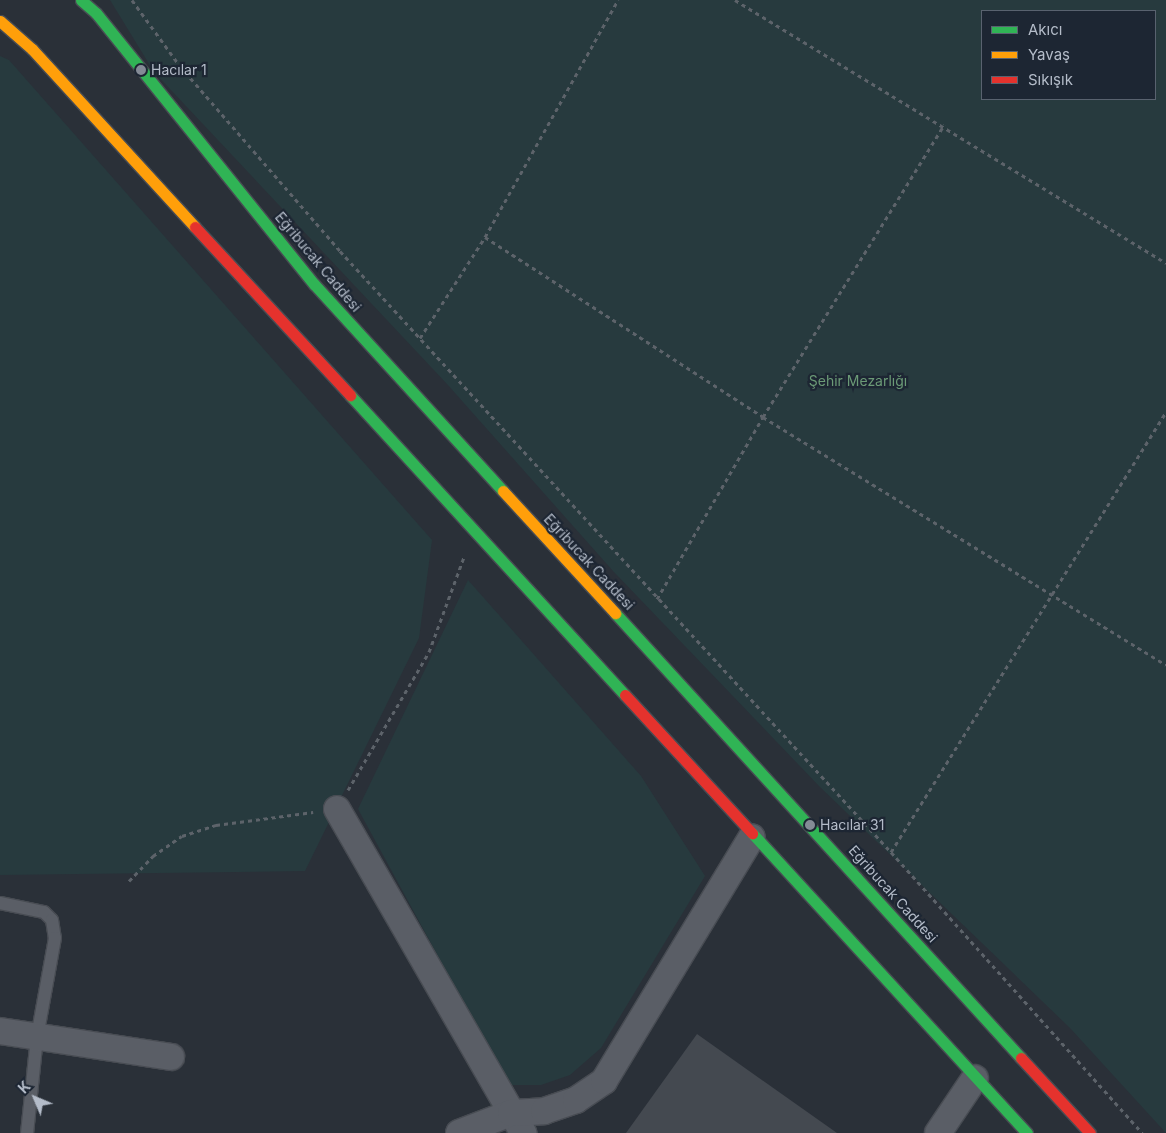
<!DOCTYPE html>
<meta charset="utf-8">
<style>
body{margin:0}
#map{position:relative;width:1166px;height:1133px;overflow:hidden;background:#2a3038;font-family:Inter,sans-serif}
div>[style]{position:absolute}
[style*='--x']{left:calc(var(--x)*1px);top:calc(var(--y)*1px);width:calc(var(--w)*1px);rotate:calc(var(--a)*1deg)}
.green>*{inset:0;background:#273a3e}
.building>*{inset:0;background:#444950}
.path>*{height:3px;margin-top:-1.5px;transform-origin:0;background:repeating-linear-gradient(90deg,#5d636a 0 4px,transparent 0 8px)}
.roads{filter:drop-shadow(1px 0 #484c53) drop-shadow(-1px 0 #484c53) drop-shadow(0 1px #484c53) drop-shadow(0 -1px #484c53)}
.lane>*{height:12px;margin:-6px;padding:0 6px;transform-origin:6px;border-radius:6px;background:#5a5e66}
.street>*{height:26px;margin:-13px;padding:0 13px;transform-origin:13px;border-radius:13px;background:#5a5e66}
.fast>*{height:11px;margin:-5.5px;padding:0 5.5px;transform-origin:5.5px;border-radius:5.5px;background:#30b455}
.slow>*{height:11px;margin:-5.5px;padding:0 5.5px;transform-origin:5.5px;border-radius:5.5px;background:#ff9f0a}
.jam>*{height:11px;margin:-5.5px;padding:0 5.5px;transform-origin:5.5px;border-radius:5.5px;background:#e5322d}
.dots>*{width:14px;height:14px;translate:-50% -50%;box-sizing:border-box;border:2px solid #1d2633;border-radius:50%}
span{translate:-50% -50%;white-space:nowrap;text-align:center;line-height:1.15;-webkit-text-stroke:4.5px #1d2633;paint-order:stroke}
.poi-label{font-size:14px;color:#b4bcc9}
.left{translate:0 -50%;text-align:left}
.street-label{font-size:14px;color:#b4bcc9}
.park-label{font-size:14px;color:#6b9a76}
.legend{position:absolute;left:981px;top:10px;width:175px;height:90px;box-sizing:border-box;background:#1d2633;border:1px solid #59626f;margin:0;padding:6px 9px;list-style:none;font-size:15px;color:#b4bcc9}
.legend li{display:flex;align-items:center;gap:10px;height:25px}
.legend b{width:25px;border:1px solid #59626f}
.north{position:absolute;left:10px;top:1073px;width:50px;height:50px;-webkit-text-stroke:4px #1d2633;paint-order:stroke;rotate:315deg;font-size:14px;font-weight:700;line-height:20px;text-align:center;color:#b4bcc9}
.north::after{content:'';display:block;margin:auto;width:18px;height:22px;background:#b4bcc9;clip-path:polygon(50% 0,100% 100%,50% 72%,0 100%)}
</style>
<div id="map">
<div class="green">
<i style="clip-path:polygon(evenodd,110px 0,1166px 0,1166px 1133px,1070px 1028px,819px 786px,613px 571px,447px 384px,154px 72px,110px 0,982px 11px,1155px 11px,1155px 99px,982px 99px,982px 11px)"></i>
<i style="clip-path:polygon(0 56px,9px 60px,432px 540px,419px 638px,305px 871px,0 875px)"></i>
<i style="clip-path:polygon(468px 580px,641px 776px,705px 876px,601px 1048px,570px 1075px,541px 1085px,508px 1085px,358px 809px)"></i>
</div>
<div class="building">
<i style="clip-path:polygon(697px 1034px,837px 1133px,626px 1133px)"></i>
</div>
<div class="path">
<i style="--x:132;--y:0;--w:82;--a:54"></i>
<i style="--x:180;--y:66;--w:245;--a:49.1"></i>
<i style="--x:340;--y:251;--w:815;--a:47.49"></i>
<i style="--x:891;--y:852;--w:377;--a:48.2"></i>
<i style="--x:735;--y:0;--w:505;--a:31.39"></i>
<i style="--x:485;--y:237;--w:331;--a:32.9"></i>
<i style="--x:763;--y:417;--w:473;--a:31.6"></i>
<i style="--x:420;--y:338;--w:120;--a:-57.2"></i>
<i style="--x:485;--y:237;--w:272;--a:-60.7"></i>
<i style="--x:657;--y:599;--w:211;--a:-59.8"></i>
<i style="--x:763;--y:417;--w:344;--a:-58.2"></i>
<i style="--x:348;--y:790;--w:160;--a:-59.6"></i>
<i style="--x:429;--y:652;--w:101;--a:-69.8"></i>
<i style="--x:891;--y:852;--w:519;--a:-57.99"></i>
<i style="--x:129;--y:881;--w:35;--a:-46"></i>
<i style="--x:153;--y:856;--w:35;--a:-35"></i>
<i style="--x:182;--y:836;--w:36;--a:-18"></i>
<i style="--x:216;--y:825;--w:98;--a:-7.6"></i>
</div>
<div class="roads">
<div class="lane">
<i style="--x:0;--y:903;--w:45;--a:11.6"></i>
<i style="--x:44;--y:912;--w:11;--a:45"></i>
<i style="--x:52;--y:920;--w:18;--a:81"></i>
<i style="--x:55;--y:938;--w:101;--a:100.3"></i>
<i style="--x:37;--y:1037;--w:97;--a:95.9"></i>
</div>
<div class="street">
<i style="--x:337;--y:809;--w:374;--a:60.1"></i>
<i style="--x:0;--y:1031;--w:173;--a:8.6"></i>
<i style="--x:459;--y:1133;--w:56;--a:-21"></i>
<i style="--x:511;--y:1113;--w:33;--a:-3"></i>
<i style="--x:544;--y:1111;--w:34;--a:-19"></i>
<i style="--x:576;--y:1100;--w:34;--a:-34"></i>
<i style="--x:604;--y:1081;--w:285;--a:-58.8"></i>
<i style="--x:938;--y:1133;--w:66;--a:-56.1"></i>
</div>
<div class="fast">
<i style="--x:81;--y:0;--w:20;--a:41"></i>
<i style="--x:96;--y:13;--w:348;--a:51.2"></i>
<i style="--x:314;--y:284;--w:280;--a:47.6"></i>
<i style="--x:350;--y:395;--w:407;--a:47.5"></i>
<i style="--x:615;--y:613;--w:602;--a:47.62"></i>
<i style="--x:752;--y:833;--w:407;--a:47.5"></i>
</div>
<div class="slow">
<i style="--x:0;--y:21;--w:43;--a:41.2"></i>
<i style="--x:32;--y:49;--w:241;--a:47.5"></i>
<i style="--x:503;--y:491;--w:166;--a:47.4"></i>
</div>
<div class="jam">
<i style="--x:195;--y:227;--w:229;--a:47.3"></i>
<i style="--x:625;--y:695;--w:188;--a:47.4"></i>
<i style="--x:1021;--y:1058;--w:102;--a:47.4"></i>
</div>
</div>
<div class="dots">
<i style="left:141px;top:70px;background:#848b96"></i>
<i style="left:810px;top:825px;background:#848b96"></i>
</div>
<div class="poi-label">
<span class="left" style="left:151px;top:70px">Hacılar 1</span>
<span class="left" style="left:820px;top:825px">Hacılar 31</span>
</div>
<div class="street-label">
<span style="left:318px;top:262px;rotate:50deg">Eğribucak Caddesi</span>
<span style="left:589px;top:562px;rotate:47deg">Eğribucak Caddesi</span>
<span style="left:893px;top:894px;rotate:48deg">Eğribucak Caddesi</span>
</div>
<div class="park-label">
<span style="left:858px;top:381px">Şehir Mezarlığı</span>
</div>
<ul class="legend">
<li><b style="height:6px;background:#30b455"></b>Akıcı</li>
<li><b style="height:6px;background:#ff9f0a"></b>Yavaş</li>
<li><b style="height:6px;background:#e5322d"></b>Sıkışık</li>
</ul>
<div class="north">K</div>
</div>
